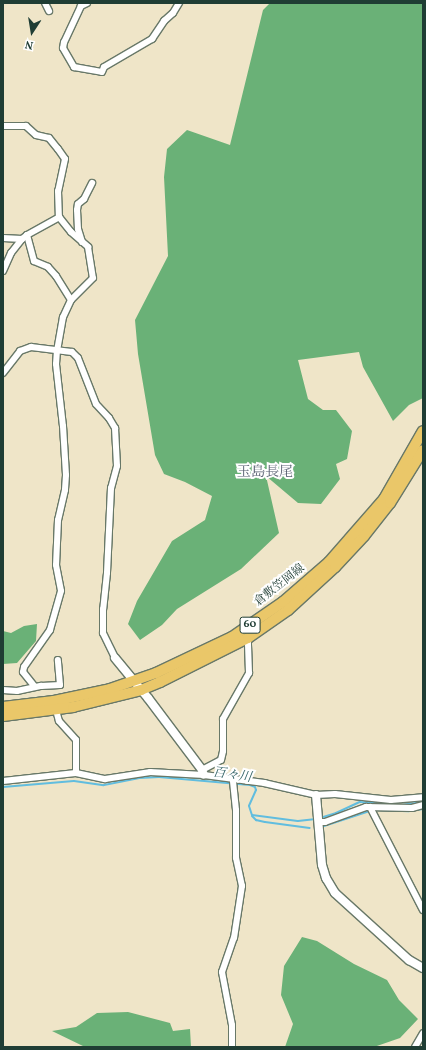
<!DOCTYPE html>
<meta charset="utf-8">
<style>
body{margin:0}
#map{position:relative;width:426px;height:1050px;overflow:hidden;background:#efe5c8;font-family:Vollkorn,"Noto Serif JP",serif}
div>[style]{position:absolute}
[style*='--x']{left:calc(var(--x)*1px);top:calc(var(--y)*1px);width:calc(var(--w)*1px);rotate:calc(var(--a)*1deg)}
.forest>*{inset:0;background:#6ab177}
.stream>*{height:2px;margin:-1px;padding:0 1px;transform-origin:1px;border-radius:1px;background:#61bddf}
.roads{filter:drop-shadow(1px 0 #687868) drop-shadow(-1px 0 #687868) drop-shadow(0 1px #687868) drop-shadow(0 -1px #687868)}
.minor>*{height:6px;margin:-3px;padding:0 3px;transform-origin:3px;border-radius:3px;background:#fff}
.tertiary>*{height:8px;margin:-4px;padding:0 4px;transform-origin:4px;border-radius:4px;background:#fff}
.primary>*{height:10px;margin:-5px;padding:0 5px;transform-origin:5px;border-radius:5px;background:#eac769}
span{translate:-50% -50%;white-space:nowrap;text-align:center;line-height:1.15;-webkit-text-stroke:4px #fff;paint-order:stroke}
.shield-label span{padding:1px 3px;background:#fff;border:1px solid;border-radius:3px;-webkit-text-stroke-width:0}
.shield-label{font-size:11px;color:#1f3d34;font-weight:700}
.street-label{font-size:12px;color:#1f3d34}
.water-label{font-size:13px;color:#336367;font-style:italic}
.quarter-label{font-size:14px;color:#5a6273}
.frame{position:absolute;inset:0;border:4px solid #1f3d34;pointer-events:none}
.north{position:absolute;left:12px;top:12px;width:40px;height:40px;-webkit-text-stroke:3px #fff;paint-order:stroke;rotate:192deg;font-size:11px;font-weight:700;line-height:16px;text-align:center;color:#1f3d34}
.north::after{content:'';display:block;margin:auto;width:14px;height:18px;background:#1f3d34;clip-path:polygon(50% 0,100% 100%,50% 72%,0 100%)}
</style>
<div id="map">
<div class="forest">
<i style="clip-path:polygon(270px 3px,423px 3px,423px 398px,409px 405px,393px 421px,363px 367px,359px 352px,298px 360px,308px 399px,323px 410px,336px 410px,352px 431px,347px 459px,336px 464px,340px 479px,321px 504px,298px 503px,266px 476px,279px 533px,241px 569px,177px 609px,162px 625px,140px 640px,128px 624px,137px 601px,172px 541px,205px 520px,212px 496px,185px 482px,164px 474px,155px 455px,138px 354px,135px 320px,168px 256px,164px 177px,167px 149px,187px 130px,230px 145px,263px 10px)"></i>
<i style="clip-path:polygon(37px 624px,36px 641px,17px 663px,3px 664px,3px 631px,11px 633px,24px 626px)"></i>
<i style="clip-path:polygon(302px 937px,317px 941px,354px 964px,387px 980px,399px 1000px,418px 1019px,400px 1038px,374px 1047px,285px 1047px,293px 1024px,281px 995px,284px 966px)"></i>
<i style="clip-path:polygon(128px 1012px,170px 1023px,173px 1031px,190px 1029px,191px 1047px,85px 1047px,52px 1031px,76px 1027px,97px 1013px)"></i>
</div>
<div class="stream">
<i style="--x:3;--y:787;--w:71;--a:-4.8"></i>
<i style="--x:74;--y:781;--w:30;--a:8"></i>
<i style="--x:104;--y:785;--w:36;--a:-11"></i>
<i style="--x:139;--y:778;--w:20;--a:-3"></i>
<i style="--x:159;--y:777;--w:91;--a:5"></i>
<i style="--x:250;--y:785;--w:5;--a:22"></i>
<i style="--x:255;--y:787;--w:3;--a:72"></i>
<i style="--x:256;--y:790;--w:17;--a:114"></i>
<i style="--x:249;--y:806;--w:9;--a:72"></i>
<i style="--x:252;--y:815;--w:46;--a:7.4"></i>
<i style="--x:298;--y:821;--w:18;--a:-6"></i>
<i style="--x:374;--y:810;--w:35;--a:2"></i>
<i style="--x:409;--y:811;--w:14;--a:-8"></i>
<i style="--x:252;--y:816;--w:6;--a:45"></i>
<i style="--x:256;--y:820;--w:9;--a:13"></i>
<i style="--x:265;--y:822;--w:45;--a:7.6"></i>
<i style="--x:320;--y:818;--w:17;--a:-17"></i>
<i style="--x:336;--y:813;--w:26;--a:-25"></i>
<i style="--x:360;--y:802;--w:41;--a:4.2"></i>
<i style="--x:401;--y:805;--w:22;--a:-8"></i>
<i style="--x:324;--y:826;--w:48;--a:-18.1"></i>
</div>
<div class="roads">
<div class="minor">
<i style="--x:45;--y:3;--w:9;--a:63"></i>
<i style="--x:87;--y:3;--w:7;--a:153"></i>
<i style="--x:81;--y:6;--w:40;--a:115"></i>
<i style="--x:64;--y:42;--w:6;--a:99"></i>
<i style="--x:63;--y:48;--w:22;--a:60"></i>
<i style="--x:74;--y:67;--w:28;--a:10"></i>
<i style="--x:102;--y:72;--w:5;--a:-68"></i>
<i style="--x:104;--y:67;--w:56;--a:-30.3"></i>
<i style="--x:152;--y:39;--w:22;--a:-56"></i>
<i style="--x:164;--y:21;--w:12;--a:-42"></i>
<i style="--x:173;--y:13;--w:12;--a:-59"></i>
<i style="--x:3;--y:126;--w:23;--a:0"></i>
<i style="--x:26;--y:126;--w:13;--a:42"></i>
<i style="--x:36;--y:135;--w:13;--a:13"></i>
<i style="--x:49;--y:138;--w:14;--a:51"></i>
<i style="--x:58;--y:149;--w:12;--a:55"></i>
<i style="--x:65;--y:159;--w:33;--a:102"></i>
<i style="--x:58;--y:191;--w:26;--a:88"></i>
<i style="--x:59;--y:217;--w:19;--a:51"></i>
<i style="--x:71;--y:232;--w:23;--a:41"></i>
<i style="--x:88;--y:247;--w:31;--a:81"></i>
<i style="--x:93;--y:278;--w:31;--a:135"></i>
<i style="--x:71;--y:300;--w:19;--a:115"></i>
<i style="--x:63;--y:317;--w:34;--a:100"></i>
<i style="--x:57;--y:350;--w:14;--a:94"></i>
<i style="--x:56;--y:364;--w:62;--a:83.6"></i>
<i style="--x:63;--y:426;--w:49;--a:86.5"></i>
<i style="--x:66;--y:475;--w:15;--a:94"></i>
<i style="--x:65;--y:490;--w:31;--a:103"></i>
<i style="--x:58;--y:520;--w:45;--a:92.5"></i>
<i style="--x:56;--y:565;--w:26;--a:79"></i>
<i style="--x:61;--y:591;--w:41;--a:105.8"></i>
<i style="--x:50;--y:630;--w:45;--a:125.1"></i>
<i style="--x:24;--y:667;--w:5;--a:101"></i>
<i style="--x:23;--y:672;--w:19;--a:51"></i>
<i style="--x:27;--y:235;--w:37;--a:-29"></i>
<i style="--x:3;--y:238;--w:19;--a:3"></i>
<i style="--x:22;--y:239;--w:6;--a:-39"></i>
<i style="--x:27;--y:235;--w:27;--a:75"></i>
<i style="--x:34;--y:261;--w:15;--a:23"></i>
<i style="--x:48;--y:267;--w:12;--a:48"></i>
<i style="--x:56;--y:276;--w:28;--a:58"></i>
<i style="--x:82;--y:242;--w:14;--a:-107"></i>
<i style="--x:78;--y:229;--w:19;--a:-93"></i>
<i style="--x:77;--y:210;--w:6;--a:-81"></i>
<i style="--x:78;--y:204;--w:8;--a:-40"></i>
<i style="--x:84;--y:199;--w:18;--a:-63"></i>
<i style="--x:3;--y:271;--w:20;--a:-66"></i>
<i style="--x:11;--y:253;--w:18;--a:-52"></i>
<i style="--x:3;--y:373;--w:28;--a:-52"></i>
<i style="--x:20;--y:351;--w:12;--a:-20"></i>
<i style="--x:31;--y:347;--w:41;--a:7"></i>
<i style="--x:72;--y:352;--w:8;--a:45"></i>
<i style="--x:78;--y:358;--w:49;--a:68.6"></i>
<i style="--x:96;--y:404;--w:19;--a:47"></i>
<i style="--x:109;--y:418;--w:12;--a:59"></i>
<i style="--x:115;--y:428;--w:38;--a:87"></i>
<i style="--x:117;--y:466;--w:23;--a:105"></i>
<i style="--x:111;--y:488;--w:85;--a:92.7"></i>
<i style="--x:107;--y:573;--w:36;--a:96"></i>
<i style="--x:103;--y:609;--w:24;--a:90"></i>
<i style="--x:103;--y:633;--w:28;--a:64"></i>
<i style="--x:3;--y:690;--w:14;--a:4"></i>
<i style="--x:17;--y:691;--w:25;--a:-12"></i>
<i style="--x:41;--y:686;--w:19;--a:-3"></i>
<i style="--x:60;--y:685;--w:25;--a:-95"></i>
<i style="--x:56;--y:710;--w:11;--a:75"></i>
<i style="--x:59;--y:721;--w:25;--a:48"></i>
<i style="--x:76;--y:740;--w:33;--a:90"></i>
<i style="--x:202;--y:770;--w:21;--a:-28"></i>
<i style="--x:221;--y:760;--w:9;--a:-77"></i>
<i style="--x:223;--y:751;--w:32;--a:-90"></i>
<i style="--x:223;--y:719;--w:53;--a:-60.5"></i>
<i style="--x:249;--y:673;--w:35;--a:-92"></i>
<i style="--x:3;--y:781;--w:73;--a:-6.3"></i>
<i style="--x:76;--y:773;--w:30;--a:12"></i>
<i style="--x:105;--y:779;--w:46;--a:-8.8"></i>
<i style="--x:150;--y:772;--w:54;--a:3.2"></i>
<i style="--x:204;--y:775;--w:61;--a:7.6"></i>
<i style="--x:264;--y:783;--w:53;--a:13"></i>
<i style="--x:316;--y:795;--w:19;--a:-3"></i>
<i style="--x:335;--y:794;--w:56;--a:6.1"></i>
<i style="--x:391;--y:800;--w:32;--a:-5"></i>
<i style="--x:370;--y:807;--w:116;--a:62.8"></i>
<i style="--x:319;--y:822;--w:6;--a:0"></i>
<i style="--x:325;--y:822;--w:44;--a:-20.1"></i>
<i style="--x:366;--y:807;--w:46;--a:1.2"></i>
<i style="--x:412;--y:808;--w:11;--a:-15"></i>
<i style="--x:232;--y:1047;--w:22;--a:-90"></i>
<i style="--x:232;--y:1025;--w:54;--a:-100.7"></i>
<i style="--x:222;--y:972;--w:36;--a:-71"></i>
<i style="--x:234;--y:938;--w:53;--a:-81.3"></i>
<i style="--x:242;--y:886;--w:29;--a:-102"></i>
<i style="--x:236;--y:858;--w:48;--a:-90"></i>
<i style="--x:236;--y:810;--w:30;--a:-96"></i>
<i style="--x:415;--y:1047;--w:16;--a:-60"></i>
</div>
<div class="tertiary">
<i style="--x:115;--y:658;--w:52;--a:50.5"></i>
<i style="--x:148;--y:698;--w:90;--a:53.1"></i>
<i style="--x:202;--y:770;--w:5;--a:68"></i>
<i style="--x:316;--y:795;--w:70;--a:85.1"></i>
<i style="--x:322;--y:865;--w:14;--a:73"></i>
<i style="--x:326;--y:878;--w:17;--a:59"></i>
<i style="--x:335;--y:893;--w:100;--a:42.2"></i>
<i style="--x:409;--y:960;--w:16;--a:30"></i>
</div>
<div class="primary">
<i style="--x:3;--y:707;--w:51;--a:-6.7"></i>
<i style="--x:54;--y:701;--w:57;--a:-12.1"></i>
<i style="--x:110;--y:689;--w:49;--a:-19.2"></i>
<i style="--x:156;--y:673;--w:84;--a:-25.3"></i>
<i style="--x:232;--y:637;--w:62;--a:-34.5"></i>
<i style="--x:283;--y:602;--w:61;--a:-41"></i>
<i style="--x:329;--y:562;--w:84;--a:-48.9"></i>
<i style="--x:384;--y:499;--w:78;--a:-60.2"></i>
<i style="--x:3;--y:716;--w:71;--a:-7.3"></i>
<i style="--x:73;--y:707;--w:70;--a:-14"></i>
<i style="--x:141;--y:690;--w:21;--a:-23"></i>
<i style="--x:160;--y:682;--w:98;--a:-26.6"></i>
<i style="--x:248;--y:638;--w:49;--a:-35"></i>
<i style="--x:288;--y:610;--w:64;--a:-42.5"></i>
<i style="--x:335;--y:567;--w:42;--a:-46.9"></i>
<i style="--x:364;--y:536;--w:42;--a:-51.8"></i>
<i style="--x:390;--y:503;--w:62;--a:-58.1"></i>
</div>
</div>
<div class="shield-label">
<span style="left:250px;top:625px">60</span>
</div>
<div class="street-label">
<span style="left:280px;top:586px;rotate:-38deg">倉敷笠岡線</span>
</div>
<div class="water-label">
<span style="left:232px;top:776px;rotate:8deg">百々川</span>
</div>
<div class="quarter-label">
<span style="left:265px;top:473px">玉島長尾</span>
</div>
<div class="frame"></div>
<div class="north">N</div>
</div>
